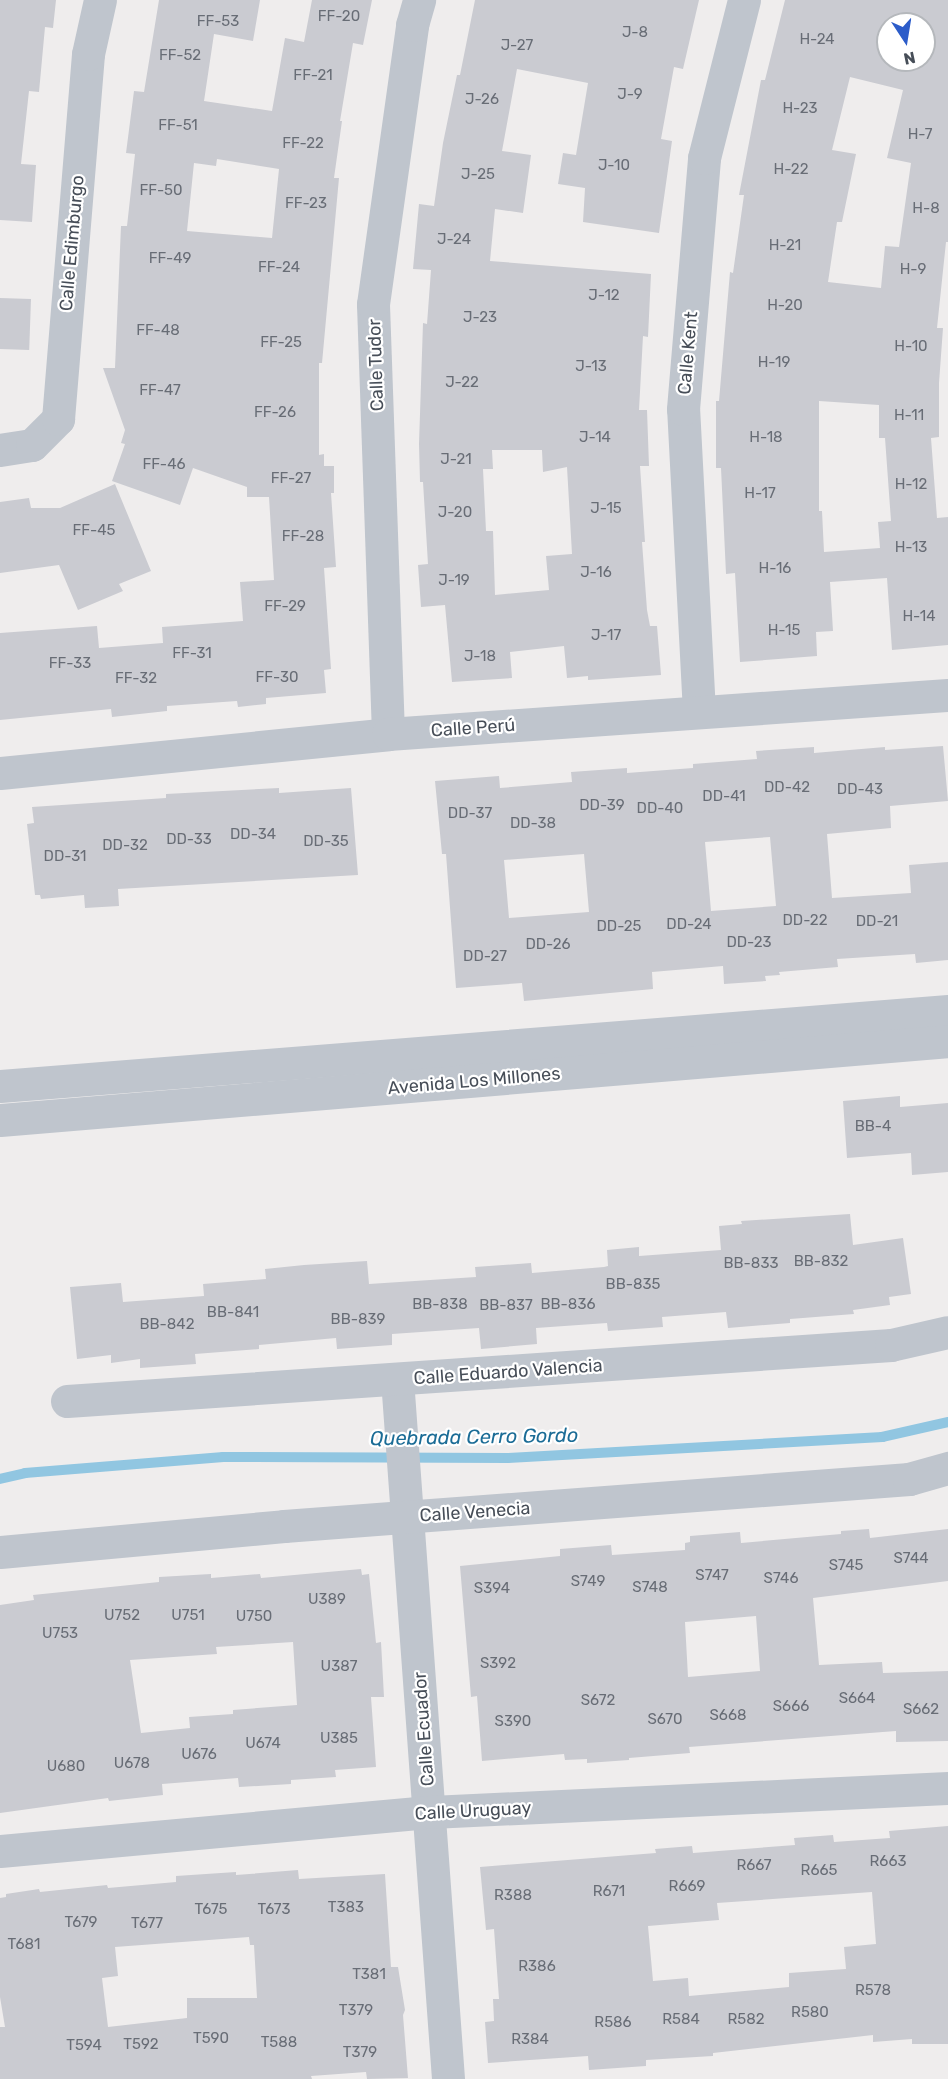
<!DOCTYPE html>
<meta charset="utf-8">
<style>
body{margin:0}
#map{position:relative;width:948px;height:2079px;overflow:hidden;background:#efeded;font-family:Rubik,sans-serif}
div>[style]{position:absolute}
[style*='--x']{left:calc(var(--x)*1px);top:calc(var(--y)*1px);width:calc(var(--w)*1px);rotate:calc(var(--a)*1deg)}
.stream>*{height:10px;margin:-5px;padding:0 5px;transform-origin:5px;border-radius:5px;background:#91c6e1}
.building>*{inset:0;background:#cacbd1;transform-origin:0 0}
.minor>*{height:33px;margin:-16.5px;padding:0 16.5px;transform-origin:16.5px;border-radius:16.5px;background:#bfc5cd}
span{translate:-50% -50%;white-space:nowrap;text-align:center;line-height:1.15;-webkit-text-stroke:4.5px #fff;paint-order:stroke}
.number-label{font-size:15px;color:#686d76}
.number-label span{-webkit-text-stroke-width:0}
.street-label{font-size:18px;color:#474e58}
.water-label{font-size:20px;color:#1b6c96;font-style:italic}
.north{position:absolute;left:876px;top:12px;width:60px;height:60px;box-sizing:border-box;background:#fff;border:2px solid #b5b8bc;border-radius:50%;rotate:168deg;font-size:16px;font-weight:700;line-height:24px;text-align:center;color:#474e58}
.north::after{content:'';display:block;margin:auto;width:21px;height:27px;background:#2c5cc9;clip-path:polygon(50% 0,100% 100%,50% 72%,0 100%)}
</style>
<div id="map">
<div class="stream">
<i style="--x:0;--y:1479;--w:26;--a:-13"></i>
<i style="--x:25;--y:1473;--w:199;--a:-4.6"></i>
<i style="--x:223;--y:1457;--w:285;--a:0.2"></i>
<i style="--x:508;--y:1458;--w:375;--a:-3.2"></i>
<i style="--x:882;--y:1437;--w:68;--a:-12.8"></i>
</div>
<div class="building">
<i style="clip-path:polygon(0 0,56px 0,53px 28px,45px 27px,39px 92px,29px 91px,21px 164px,36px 165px,32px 222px,0 220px)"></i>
<i style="clip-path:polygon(evenodd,159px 0,260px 0,253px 41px,214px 34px,204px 101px,272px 111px,285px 38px,304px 42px,312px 0,372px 0,363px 45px,353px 43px,340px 121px,342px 121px,334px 178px,339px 178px,322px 363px,319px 363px,319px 455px,324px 454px,324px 466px,334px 466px,334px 493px,331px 493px,336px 567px,324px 568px,331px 669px,324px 670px,326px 693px,266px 698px,266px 704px,238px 707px,237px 701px,167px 706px,167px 711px,112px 717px,111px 709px,0 720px,0 633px,97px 626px,99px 648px,163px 643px,162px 627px,243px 621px,240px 582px,274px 580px,269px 497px,247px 497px,247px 487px,193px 468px,180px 505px,112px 481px,125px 444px,121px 443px,125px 430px,103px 368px,115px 368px,121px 226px,127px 226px,135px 154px,126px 153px,134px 91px,144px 92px,159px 0,217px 159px,279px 169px,272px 238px,187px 231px,194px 163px,216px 166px,217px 159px)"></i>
<i style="clip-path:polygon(evenodd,475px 0,699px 0,683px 69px,674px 67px,661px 139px,672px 141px,659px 233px,583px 222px,585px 188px,558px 184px,563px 153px,576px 155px,588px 83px,517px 69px,502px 151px,531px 155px,523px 213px,495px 209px,490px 261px,651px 274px,648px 337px,643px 336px,639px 410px,647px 410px,649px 466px,640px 466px,645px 542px,642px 542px,647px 610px,650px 626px,657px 626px,661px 675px,588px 680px,588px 676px,567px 678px,564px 646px,510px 652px,512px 678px,452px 682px,445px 605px,421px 607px,418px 565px,428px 564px,423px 482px,420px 482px,419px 444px,423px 323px,427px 324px,431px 270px,413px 269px,419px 204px,434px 206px,443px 143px,457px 75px,460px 75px,475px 0,492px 450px,542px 450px,543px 472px,567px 467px,572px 554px,546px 556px,549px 590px,495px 595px,493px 531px,486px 531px,483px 469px,493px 469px,492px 450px)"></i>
<i style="clip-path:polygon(evenodd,785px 0,948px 0,948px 242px,946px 242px,937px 328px,943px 328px,939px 383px,939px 437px,931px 438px,937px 518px,948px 517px,948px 645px,892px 650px,887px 578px,830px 582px,833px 631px,816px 632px,817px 656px,740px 662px,735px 573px,726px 574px,721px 468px,716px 468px,716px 401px,719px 401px,730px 272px,733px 273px,744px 195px,739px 195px,761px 80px,765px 80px,785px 0,888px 24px,924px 24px,924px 60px,888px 60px,888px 24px,785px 0,850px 77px,903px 90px,887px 158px,911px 163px,899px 247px,885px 246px,881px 288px,828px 282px,837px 222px,842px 222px,856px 154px,832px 150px,850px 77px,785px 0,819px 401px,879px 405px,879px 438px,885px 438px,891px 521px,878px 522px,880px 548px,824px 552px,822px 511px,819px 511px,819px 401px)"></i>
<i style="left:0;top:298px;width:31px;height:51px;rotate:2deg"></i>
<i style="clip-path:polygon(115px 484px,151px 571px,119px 584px,123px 591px,78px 610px,59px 565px,0 573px,0 502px,29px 498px,31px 508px,60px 508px)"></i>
<i style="clip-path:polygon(evenodd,943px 746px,948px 801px,890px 806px,891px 828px,827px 834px,832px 898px,911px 893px,909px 865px,948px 862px,948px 960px,916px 963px,915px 954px,837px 959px,838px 967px,779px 972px,780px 975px,765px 976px,766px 981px,724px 984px,723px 966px,652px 972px,653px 989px,524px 1001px,522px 983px,456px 988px,446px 854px,442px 854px,435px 781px,499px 776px,500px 788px,572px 782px,571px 772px,627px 768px,627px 773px,693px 768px,693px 764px,757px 759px,756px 751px,814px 747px,814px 753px,885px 747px,885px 750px,943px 746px,770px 837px,776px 906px,711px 911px,705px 842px,770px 837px,943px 746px,584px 854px,589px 912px,509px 918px,504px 860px,584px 854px)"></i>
<i style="clip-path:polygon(279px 788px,279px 793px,351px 788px,358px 875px,118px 889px,119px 906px,85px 908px,84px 895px,41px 899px,40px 895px,35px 895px,27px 824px,34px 823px,32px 807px,166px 798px,166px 794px)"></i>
<i style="clip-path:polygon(900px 1096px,900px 1107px,948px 1103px,948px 1172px,912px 1175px,911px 1153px,847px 1158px,843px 1101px)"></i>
<i style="clip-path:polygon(850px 1214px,853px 1245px,903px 1238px,911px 1294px,889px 1297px,890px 1305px,853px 1310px,854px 1314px,790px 1319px,790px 1323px,728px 1328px,726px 1312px,662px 1317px,663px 1327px,608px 1331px,607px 1323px,536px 1328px,537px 1344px,481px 1349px,479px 1328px,392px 1334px,392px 1345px,337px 1349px,336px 1338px,259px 1345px,259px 1349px,195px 1354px,196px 1364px,140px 1368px,140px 1359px,111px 1363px,111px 1355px,77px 1359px,70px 1287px,121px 1283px,123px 1302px,204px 1296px,203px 1284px,266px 1279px,265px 1269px,304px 1265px,367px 1261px,369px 1284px,476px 1277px,475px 1267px,531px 1263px,532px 1273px,604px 1267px,608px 1266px,607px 1250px,639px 1247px,639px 1256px,721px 1250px,719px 1226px,742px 1224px,741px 1221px)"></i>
<i style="clip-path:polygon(evenodd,869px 1529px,870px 1538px,948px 1529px,948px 1581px,813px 1598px,819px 1665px,882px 1662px,883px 1673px,948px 1671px,948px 1741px,896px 1742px,896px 1731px,689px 1747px,690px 1753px,629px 1758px,629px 1760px,587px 1763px,587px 1759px,565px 1760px,564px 1754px,482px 1761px,477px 1696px,471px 1697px,460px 1566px,560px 1556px,560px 1549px,611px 1545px,612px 1555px,685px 1550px,685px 1543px,690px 1542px,690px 1536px,740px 1532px,741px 1543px,841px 1534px,841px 1531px,869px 1529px,756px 1616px,760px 1671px,688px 1677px,685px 1622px,756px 1616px)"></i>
<i style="clip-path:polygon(evenodd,361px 1569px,362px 1575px,369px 1574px,376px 1643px,381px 1642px,384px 1697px,371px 1697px,376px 1767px,335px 1770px,336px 1777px,291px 1780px,291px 1784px,239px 1787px,238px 1778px,162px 1784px,163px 1795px,109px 1801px,108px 1798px,0 1813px,0 1605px,34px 1600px,33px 1595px,159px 1582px,159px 1577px,211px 1574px,211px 1578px,260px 1574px,261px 1578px,361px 1569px,293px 1642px,297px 1705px,233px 1710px,233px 1714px,189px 1717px,190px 1728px,141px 1733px,130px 1660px,217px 1654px,216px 1647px,293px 1642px)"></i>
<i style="clip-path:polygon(evenodd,948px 1826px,948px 2044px,912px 2044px,912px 2039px,873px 2042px,873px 2035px,713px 2053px,713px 2056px,646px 2060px,646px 2066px,589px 2070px,588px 2056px,488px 2063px,485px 2022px,494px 2021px,493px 1999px,499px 1999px,494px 1929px,486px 1930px,480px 1867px,656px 1853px,655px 1849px,692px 1846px,693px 1853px,795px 1845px,794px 1838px,833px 1835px,834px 1842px,890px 1838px,889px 1831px,948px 1826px,872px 1892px,876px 1944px,844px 1947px,846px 1969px,789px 1973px,789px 1987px,689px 1996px,688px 1978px,653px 1981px,648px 1926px,719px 1920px,717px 1903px,872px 1892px)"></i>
<i style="clip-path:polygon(evenodd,298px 1870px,299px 1879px,385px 1874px,391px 1967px,398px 1967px,405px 2010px,403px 2015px,408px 2078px,367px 2079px,366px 2072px,311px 2076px,312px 2079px,0 2079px,0 2027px,5px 2027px,0 1997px,0 1898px,6px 1897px,6px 1894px,39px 1889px,40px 1892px,107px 1885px,108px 1888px,176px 1882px,176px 1876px,236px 1872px,236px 1875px,298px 1870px,249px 1937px,250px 1945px,254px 1945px,257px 1998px,187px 1998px,187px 2018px,108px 2027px,102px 1978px,118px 1976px,115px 1947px,249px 1937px)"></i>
</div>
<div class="minor">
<i style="--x:0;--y:450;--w:32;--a:-9"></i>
<i style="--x:32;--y:445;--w:37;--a:-45"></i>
<i style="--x:58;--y:419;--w:366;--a:-85.3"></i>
<i style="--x:88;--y:54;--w:55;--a:-77.5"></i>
<i style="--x:699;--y:712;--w:303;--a:-93"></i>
<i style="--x:683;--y:409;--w:252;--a:-85.2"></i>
<i style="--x:704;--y:158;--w:163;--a:-75.8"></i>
<i style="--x:388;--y:734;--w:430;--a:-92"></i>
<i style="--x:373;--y:304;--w:282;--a:-82"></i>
<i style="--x:412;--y:25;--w:26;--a:-74"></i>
<i style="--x:0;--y:773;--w:390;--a:-5.7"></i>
<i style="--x:388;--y:734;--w:561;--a:-3.98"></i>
<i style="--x:0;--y:1086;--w:951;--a:-4.52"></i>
<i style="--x:0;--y:1120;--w:951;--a:-4.76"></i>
<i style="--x:397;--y:1379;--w:702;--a:85.83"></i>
<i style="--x:67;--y:1401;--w:826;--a:-3.89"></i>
<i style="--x:891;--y:1345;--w:58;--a:-12.8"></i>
<i style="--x:0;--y:1552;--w:285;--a:-5.2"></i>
<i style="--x:284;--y:1526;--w:627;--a:-4.3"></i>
<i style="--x:909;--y:1479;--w:41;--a:-15.8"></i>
<i style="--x:0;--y:1851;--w:433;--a:-5.2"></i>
<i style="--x:431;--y:1812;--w:518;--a:-2.66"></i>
</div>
<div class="number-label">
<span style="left:339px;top:17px">FF-20</span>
<span style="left:218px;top:22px">FF-53</span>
<span style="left:635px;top:33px">J-8</span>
<span style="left:817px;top:40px">H-24</span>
<span style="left:517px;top:46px">J-27</span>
<span style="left:180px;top:56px">FF-52</span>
<span style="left:313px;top:76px">FF-21</span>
<span style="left:630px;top:95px">J-9</span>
<span style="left:482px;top:100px">J-26</span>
<span style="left:800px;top:109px">H-23</span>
<span style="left:178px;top:126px">FF-51</span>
<span style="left:920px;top:135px">H-7</span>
<span style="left:303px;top:144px">FF-22</span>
<span style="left:614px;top:166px">J-10</span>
<span style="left:791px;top:170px">H-22</span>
<span style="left:478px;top:175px">J-25</span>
<span style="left:161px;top:191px">FF-50</span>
<span style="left:306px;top:204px">FF-23</span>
<span style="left:926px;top:209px">H-8</span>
<span style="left:454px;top:240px">J-24</span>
<span style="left:785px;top:246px">H-21</span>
<span style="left:170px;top:259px">FF-49</span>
<span style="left:279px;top:268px">FF-24</span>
<span style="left:913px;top:270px">H-9</span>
<span style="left:604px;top:296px">J-12</span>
<span style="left:785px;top:306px">H-20</span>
<span style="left:480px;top:318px">J-23</span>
<span style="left:158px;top:331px">FF-48</span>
<span style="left:281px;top:343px">FF-25</span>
<span style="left:911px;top:347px">H-10</span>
<span style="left:774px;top:363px">H-19</span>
<span style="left:591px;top:367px">J-13</span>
<span style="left:462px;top:383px">J-22</span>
<span style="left:160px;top:391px">FF-47</span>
<span style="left:275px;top:413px">FF-26</span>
<span style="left:909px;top:416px">H-11</span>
<span style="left:595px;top:438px">J-14</span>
<span style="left:766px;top:438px">H-18</span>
<span style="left:456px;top:460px">J-21</span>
<span style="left:164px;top:465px">FF-46</span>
<span style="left:291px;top:479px">FF-27</span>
<span style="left:911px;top:485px">H-12</span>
<span style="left:760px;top:494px">H-17</span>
<span style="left:606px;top:509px">J-15</span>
<span style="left:455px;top:513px">J-20</span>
<span style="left:94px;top:531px">FF-45</span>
<span style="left:303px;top:537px">FF-28</span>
<span style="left:911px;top:548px">H-13</span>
<span style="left:775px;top:569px">H-16</span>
<span style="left:596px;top:573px">J-16</span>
<span style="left:454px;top:581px">J-19</span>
<span style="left:285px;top:607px">FF-29</span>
<span style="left:919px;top:617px">H-14</span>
<span style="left:784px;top:631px">H-15</span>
<span style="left:606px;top:636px">J-17</span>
<span style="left:192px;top:654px">FF-31</span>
<span style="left:480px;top:657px">J-18</span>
<span style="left:70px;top:664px">FF-33</span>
<span style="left:277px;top:678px">FF-30</span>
<span style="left:136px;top:679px">FF-32</span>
<span style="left:787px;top:788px">DD-42</span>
<span style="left:860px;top:790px">DD-43</span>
<span style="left:724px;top:797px">DD-41</span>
<span style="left:602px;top:806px">DD-39</span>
<span style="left:660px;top:809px">DD-40</span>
<span style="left:470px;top:814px">DD-37</span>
<span style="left:533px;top:824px">DD-38</span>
<span style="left:253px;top:835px">DD-34</span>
<span style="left:189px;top:840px">DD-33</span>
<span style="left:326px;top:842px">DD-35</span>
<span style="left:125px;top:846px">DD-32</span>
<span style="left:65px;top:857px">DD-31</span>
<span style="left:805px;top:921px">DD-22</span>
<span style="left:877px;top:922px">DD-21</span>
<span style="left:689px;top:925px">DD-24</span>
<span style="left:619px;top:927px">DD-25</span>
<span style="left:749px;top:943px">DD-23</span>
<span style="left:548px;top:945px">DD-26</span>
<span style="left:485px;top:957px">DD-27</span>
<span style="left:873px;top:1127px">BB-4</span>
<span style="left:821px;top:1262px">BB-832</span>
<span style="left:751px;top:1264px">BB-833</span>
<span style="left:633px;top:1285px">BB-835</span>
<span style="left:440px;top:1305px">BB-838</span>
<span style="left:568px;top:1305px">BB-836</span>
<span style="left:506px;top:1306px">BB-837</span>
<span style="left:233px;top:1313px">BB-841</span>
<span style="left:358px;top:1320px">BB-839</span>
<span style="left:167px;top:1325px">BB-842</span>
<span style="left:911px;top:1559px">S744</span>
<span style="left:846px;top:1566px">S745</span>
<span style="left:712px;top:1576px">S747</span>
<span style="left:781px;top:1579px">S746</span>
<span style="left:588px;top:1582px">S749</span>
<span style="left:650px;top:1588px">S748</span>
<span style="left:492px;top:1589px">S394</span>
<span style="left:327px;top:1600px">U389</span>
<span style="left:122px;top:1616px">U752</span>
<span style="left:188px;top:1616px">U751</span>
<span style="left:254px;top:1617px">U750</span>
<span style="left:60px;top:1634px">U753</span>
<span style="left:498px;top:1664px">S392</span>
<span style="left:339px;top:1667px">U387</span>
<span style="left:857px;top:1699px">S664</span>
<span style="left:598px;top:1701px">S672</span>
<span style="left:791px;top:1707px">S666</span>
<span style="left:921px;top:1710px">S662</span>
<span style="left:728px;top:1716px">S668</span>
<span style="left:665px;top:1720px">S670</span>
<span style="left:513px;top:1722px">S390</span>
<span style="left:339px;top:1739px">U385</span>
<span style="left:263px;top:1744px">U674</span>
<span style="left:199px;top:1755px">U676</span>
<span style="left:132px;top:1764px">U678</span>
<span style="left:66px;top:1767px">U680</span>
<span style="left:888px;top:1862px">R663</span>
<span style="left:754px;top:1866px">R667</span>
<span style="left:819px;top:1871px">R665</span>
<span style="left:687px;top:1887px">R669</span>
<span style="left:609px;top:1892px">R671</span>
<span style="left:513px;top:1896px">R388</span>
<span style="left:346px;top:1908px">T383</span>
<span style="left:211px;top:1910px">T675</span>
<span style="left:274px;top:1910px">T673</span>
<span style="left:81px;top:1923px">T679</span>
<span style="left:147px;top:1924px">T677</span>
<span style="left:24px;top:1945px">T681</span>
<span style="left:537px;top:1967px">R386</span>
<span style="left:369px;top:1975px">T381</span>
<span style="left:873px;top:1991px">R578</span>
<span style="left:356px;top:2011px">T379</span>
<span style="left:810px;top:2013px">R580</span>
<span style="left:681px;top:2020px">R584</span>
<span style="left:746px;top:2020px">R582</span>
<span style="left:613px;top:2023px">R586</span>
<span style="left:211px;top:2039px">T590</span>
<span style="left:530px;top:2040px">R384</span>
<span style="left:279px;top:2043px">T588</span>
<span style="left:141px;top:2045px">T592</span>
<span style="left:84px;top:2046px">T594</span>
<span style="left:360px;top:2053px">T379</span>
</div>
<div class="street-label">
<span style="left:72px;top:243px;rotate:-85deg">Calle Edimburgo</span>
<span style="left:688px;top:353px;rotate:-85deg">Calle Kent</span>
<span style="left:376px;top:365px;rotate:-92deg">Calle Tudor</span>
<span style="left:473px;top:728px;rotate:-4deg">Calle Perú</span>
<span style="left:474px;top:1081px;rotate:-5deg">Avenida Los Millones</span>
<span style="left:508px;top:1372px;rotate:-4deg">Calle Eduardo Valencia</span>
<span style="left:475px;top:1512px;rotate:-4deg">Calle Venecia</span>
<span style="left:424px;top:1729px;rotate:-94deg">Calle Ecuador</span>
<span style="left:473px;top:1811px;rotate:-3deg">Calle Uruguay</span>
</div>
<div class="water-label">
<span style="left:474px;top:1437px;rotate:-1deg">Quebrada Cerro Gordo</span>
</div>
<div class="north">N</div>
</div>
